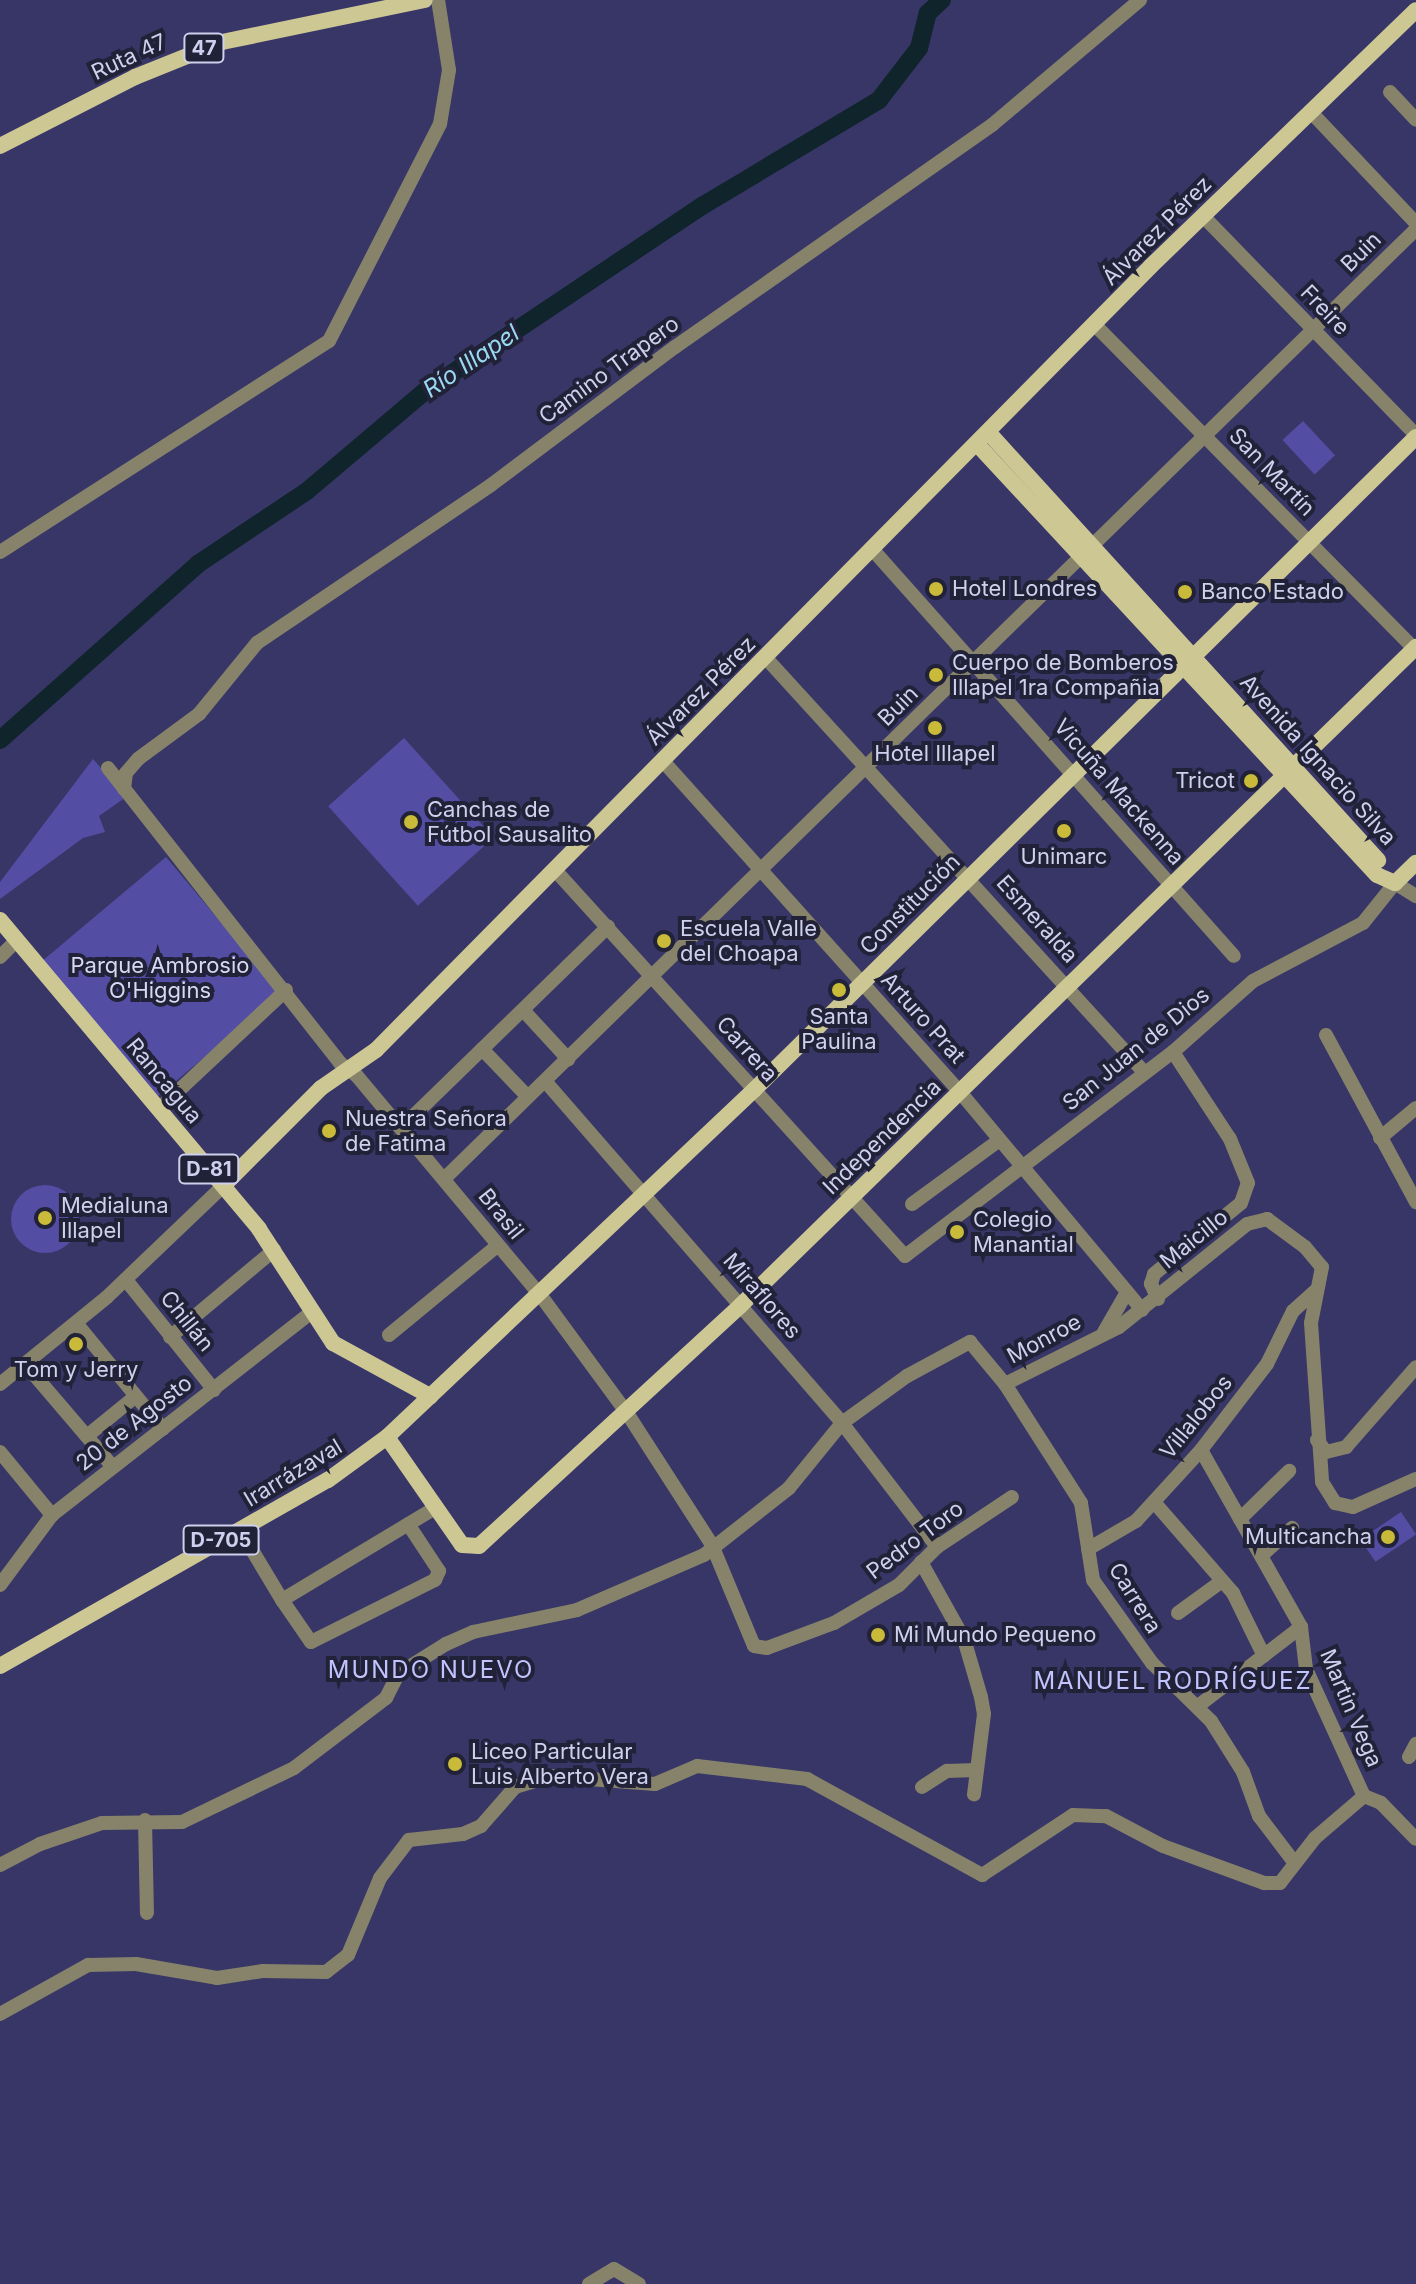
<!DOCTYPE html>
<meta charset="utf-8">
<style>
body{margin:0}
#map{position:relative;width:1416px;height:2284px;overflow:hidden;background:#383667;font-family:Inter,sans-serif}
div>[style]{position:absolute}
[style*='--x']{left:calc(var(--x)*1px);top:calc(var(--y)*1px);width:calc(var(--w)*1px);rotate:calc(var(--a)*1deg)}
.green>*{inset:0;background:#534ea4;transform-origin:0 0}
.round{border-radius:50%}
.river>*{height:18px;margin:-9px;padding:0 9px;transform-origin:9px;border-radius:9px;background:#0f242b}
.minor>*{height:14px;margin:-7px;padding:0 7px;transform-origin:7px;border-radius:7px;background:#86836a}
.major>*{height:16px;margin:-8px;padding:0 8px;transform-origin:8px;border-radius:8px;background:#cdc793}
.dots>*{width:22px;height:22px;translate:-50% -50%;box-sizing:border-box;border:4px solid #212137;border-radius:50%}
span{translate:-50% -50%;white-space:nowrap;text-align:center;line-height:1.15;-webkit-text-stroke:8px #212137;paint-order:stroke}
.shield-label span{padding:2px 6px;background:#212137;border:2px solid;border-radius:6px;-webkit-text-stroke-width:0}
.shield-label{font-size:20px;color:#ced0ee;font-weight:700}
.street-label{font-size:22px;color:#ced0ee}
.poi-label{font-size:22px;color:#ced0ee}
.left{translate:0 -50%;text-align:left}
.right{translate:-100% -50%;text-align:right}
.park-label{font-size:22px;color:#d7d8f3}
.water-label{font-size:24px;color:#99d9f0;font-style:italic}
.neighbourhood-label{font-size:24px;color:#c1c3fe;letter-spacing:2px}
</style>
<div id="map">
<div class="green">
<i style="left:1303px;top:421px;width:47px;height:28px;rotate:47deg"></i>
<i style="left:404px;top:738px;width:134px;height:102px;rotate:48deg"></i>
<i style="clip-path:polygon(93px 759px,126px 797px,99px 816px,105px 832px,83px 838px,0 899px,0 882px)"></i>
<i style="left:166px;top:857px;width:178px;height:162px;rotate:50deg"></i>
<i class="round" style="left:11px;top:1185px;width:68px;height:68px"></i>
<i style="left:1401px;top:1512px;width:27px;height:49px;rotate:56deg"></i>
</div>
<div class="river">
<i style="--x:0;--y:740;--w:265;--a:-41.6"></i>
<i style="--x:198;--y:564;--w:131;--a:-33.8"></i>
<i style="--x:307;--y:491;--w:153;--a:-40.2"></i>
<i style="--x:424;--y:392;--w:334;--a:-33.8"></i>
<i style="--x:702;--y:206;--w:206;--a:-30.9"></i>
<i style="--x:879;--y:100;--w:66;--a:-52.4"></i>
<i style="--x:919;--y:48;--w:36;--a:-76"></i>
<i style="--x:928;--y:13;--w:19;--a:-43"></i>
</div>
<div class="minor">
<i style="--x:1390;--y:92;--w:38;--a:47"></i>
<i style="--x:1310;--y:111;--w:154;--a:46.6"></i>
<i style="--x:1203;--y:216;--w:305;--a:45.8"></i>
<i style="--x:1095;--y:325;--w:457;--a:45.4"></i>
<i style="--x:873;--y:550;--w:543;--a:48.36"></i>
<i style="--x:0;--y:552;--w:391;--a:-32.7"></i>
<i style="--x:329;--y:341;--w:244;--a:-62.9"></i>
<i style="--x:440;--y:124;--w:55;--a:-80.5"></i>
<i style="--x:449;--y:70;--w:71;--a:-98.9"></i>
<i style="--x:765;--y:657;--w:562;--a:47.6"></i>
<i style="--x:663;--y:761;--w:445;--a:48.1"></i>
<i style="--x:960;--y:1092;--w:284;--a:50.1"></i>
<i style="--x:108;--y:768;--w:375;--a:51.8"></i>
<i style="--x:340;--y:1063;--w:21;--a:37"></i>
<i style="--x:357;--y:1076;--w:287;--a:50.1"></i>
<i style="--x:541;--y:1296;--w:145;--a:53.7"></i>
<i style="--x:627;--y:1413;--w:157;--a:57.2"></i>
<i style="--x:712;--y:1545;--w:109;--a:67.4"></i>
<i style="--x:754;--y:1646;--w:13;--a:9"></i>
<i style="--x:767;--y:1648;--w:72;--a:-20.5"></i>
<i style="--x:834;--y:1623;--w:75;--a:-30.3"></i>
<i style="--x:899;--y:1585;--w:54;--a:-45"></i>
<i style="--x:937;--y:1547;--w:90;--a:-33.7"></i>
<i style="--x:124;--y:789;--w:16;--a:-83"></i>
<i style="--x:126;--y:773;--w:18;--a:-49"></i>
<i style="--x:138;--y:759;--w:76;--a:-36.4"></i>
<i style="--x:199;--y:714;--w:92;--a:-50.8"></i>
<i style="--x:257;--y:643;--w:282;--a:-34"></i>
<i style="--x:491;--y:485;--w:230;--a:-36.9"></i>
<i style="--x:675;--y:347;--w:387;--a:-35"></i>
<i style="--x:992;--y:125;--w:194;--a:-40.2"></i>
<i style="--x:555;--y:870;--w:521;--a:47.8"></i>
<i style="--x:905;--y:1256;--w:337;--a:-37.3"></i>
<i style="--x:1173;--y:1052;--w:107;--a:-41.6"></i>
<i style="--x:1253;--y:981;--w:124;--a:-27.8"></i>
<i style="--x:1363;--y:923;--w:51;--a:-51.3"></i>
<i style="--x:1395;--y:883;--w:25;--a:32"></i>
<i style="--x:0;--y:957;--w:24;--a:-45"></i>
<i style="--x:523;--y:1010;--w:67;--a:47.4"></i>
<i style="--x:1326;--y:1035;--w:190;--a:61.7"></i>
<i style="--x:482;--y:1049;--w:66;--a:46.2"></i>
<i style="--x:545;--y:1081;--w:453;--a:49"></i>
<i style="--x:842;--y:1423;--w:156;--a:52.5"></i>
<i style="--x:159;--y:1109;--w:174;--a:-43.1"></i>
<i style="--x:401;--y:1128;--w:289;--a:-44.2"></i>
<i style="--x:1380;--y:1138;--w:47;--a:-39.8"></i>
<i style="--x:444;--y:1179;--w:1359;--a:-44.34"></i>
<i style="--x:912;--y:1204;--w:107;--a:-36.2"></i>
<i style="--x:126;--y:1280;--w:141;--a:51.3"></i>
<i style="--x:1158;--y:1299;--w:17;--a:-115"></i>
<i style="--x:1151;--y:1284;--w:10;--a:-73"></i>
<i style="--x:1154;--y:1274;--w:112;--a:-39.2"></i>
<i style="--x:1241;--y:1203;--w:21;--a:-71"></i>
<i style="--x:1248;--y:1183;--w:48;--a:-112.2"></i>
<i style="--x:1230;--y:1139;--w:104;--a:-123.2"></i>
<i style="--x:76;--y:1323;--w:137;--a:50.6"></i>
<i style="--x:1104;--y:1332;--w:46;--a:-60.1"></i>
<i style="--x:389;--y:1335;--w:141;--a:-39.5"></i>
<i style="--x:170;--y:1337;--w:136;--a:-39.9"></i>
<i style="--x:25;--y:1364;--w:135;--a:49.5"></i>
<i style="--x:0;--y:1384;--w:138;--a:-39.1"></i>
<i style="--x:107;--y:1297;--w:162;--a:-43.7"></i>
<i style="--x:1005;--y:1384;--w:127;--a:-26.6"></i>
<i style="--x:1119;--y:1327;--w:164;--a:-38.8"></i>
<i style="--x:1247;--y:1224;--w:21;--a:-14"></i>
<i style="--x:1267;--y:1219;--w:47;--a:36.4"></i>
<i style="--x:1305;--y:1247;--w:26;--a:50"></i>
<i style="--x:1322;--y:1267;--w:57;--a:101.1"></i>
<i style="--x:1311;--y:1323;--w:159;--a:86"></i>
<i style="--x:1322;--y:1482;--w:25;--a:58"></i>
<i style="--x:1335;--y:1503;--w:18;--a:13"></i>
<i style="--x:1353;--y:1507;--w:69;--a:-24"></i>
<i style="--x:87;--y:1436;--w:63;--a:-39.2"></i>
<i style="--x:1317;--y:1440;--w:15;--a:53"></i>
<i style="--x:1326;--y:1452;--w:21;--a:-14"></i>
<i style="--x:1346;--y:1447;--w:106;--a:-48.8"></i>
<i style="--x:1201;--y:1450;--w:203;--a:60.5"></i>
<i style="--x:1301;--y:1627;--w:42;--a:83.2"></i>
<i style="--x:1306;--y:1669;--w:140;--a:65.5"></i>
<i style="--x:1364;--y:1796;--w:18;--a:22"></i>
<i style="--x:1381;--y:1803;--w:50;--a:45.8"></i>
<i style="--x:0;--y:1452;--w:82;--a:50.5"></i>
<i style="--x:1154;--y:1502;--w:121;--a:49"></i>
<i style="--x:1233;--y:1593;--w:70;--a:63.8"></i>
<i style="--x:1240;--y:1519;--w:69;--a:-44.4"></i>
<i style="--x:240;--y:1530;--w:82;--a:59"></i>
<i style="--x:282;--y:1600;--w:179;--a:-31"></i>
<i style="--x:1088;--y:1549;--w:56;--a:-30.3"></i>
<i style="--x:1136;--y:1521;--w:96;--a:-47.5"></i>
<i style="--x:1201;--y:1450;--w:108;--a:-52.5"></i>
<i style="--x:1267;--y:1364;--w:59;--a:-63.9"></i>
<i style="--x:1293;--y:1311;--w:30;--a:-42"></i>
<i style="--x:1261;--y:1556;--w:42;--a:-42.1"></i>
<i style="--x:921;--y:1562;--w:88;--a:60.8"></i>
<i style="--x:964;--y:1639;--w:60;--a:73.7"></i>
<i style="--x:981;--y:1697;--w:17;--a:80"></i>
<i style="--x:984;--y:1714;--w:81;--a:97.1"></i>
<i style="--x:0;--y:1585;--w:87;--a:-53.4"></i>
<i style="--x:52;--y:1515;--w:330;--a:-38"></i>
<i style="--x:282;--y:1600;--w:51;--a:55.4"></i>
<i style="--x:311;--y:1642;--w:139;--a:-26.6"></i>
<i style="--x:435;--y:1580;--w:10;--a:-66"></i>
<i style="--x:439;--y:1571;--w:56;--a:-123.4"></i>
<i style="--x:1178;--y:1613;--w:54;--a:-36"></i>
<i style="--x:1198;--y:1706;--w:130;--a:-37.5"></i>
<i style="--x:1409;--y:1757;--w:15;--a:-62"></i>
<i style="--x:922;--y:1787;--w:30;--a:-33"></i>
<i style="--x:947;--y:1771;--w:29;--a:-2"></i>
<i style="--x:145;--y:1820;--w:93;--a:88.8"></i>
<i style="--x:0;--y:1865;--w:45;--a:-27.7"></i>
<i style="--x:40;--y:1844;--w:65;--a:-18.7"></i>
<i style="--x:102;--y:1823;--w:80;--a:-0.7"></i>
<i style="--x:182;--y:1822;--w:124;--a:-25.7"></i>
<i style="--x:294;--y:1768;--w:116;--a:-37.3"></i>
<i style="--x:386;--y:1698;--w:27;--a:-63"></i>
<i style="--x:398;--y:1674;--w:57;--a:-32"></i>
<i style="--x:446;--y:1644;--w:30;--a:-24"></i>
<i style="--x:473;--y:1632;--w:106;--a:-11.9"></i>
<i style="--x:577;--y:1610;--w:138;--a:-23.4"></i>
<i style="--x:704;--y:1555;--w:108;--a:-38.2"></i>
<i style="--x:789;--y:1488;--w:84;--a:-50.8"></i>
<i style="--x:842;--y:1423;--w:80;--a:-35.9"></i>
<i style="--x:907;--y:1376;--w:72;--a:-28.4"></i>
<i style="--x:970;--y:1342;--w:55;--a:50.2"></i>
<i style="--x:1005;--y:1384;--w:141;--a:57.4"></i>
<i style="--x:1081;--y:1503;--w:78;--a:81.1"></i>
<i style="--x:1093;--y:1580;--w:102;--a:54.6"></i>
<i style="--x:1152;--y:1663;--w:83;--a:44.5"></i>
<i style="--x:1211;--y:1721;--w:60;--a:57.9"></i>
<i style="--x:1243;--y:1772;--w:47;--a:70"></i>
<i style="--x:1259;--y:1816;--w:58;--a:52.7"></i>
<i style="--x:0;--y:2014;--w:101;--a:-29.1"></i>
<i style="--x:88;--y:1965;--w:48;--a:-1.2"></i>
<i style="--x:136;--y:1964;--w:82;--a:9.8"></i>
<i style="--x:217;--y:1978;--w:47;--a:-8.7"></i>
<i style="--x:263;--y:1971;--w:63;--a:0.9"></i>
<i style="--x:326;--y:1972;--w:28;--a:-38"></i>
<i style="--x:348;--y:1955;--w:83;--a:-67.4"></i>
<i style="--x:380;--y:1878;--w:48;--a:-52.7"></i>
<i style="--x:409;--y:1840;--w:54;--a:-6.3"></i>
<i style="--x:463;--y:1834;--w:20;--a:-24"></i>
<i style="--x:481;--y:1826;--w:52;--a:-48.9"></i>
<i style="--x:515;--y:1787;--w:37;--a:-17"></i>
<i style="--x:550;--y:1776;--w:105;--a:4.4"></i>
<i style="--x:655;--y:1784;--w:46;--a:-23.2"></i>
<i style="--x:697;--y:1766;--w:111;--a:6.7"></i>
<i style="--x:807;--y:1779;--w:200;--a:28.7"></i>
<i style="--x:982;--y:1875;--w:109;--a:-33.4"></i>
<i style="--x:1073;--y:1815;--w:33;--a:2"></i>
<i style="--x:1106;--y:1816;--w:64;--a:27.8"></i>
<i style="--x:1163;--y:1846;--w:108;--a:20.1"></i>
<i style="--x:1264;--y:1883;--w:16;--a:0"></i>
<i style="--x:1280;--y:1883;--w:57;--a:-52.1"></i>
<i style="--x:1315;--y:1838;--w:65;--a:-40.6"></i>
<i style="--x:589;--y:2284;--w:29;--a:-31"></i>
<i style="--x:614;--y:2269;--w:29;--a:31"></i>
</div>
<div class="major">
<i style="--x:0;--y:146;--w:152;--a:-27.1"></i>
<i style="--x:135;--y:77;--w:94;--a:-21.9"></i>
<i style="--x:222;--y:42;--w:207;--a:-11.7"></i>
<i style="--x:989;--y:433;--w:578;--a:47.67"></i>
<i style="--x:977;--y:444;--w:588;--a:47.14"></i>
<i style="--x:1377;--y:875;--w:20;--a:24"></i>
<i style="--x:1395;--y:883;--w:29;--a:-44"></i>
<i style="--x:0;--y:920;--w:403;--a:50"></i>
<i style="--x:259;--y:1229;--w:136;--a:57"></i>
<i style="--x:333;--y:1343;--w:111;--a:28.7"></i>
<i style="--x:224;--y:1185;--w:137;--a:-45"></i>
<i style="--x:321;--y:1088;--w:67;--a:-34.6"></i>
<i style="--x:376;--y:1050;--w:1102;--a:-45.33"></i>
<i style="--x:1151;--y:266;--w:368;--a:-44"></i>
<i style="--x:387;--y:1437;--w:131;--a:55.2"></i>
<i style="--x:462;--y:1545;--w:17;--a:3"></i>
<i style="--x:479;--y:1546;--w:356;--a:-42.6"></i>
<i style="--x:741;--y:1305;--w:943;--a:-44.27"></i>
<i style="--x:0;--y:1666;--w:377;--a:-29.6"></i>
<i style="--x:328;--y:1480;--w:73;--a:-36.1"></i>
<i style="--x:387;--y:1437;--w:505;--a:-43.4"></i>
<i style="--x:754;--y:1090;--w:930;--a:-44.61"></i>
</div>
<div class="dots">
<i style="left:936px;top:589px;background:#c9ba3a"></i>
<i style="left:1185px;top:592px;background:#c9ba3a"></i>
<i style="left:936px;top:675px;background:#c9ba3a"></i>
<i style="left:935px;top:728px;background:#c9ba3a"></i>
<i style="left:1251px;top:781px;background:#c9ba3a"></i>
<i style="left:411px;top:822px;background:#c9ba3a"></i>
<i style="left:1064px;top:831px;background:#c9ba3a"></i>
<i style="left:664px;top:941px;background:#c9ba3a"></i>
<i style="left:839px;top:990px;background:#c9ba3a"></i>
<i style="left:329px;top:1131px;background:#c9ba3a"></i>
<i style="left:45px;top:1218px;background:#c9ba3a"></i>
<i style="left:957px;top:1232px;background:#c9ba3a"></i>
<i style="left:76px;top:1344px;background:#c9ba3a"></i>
<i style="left:1388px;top:1537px;background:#c9ba3a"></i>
<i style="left:878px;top:1635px;background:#c9ba3a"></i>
<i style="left:455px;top:1764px;background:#c9ba3a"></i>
</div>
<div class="shield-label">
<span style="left:204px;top:48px">47</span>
<span style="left:209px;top:1169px">D-81</span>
<span style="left:221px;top:1540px">D-705</span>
</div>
<div class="street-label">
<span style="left:129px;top:57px;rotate:-25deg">Ruta 47</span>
<span style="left:1157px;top:231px;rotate:-45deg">Álvarez Pérez</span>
<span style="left:1361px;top:252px;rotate:-45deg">Buin</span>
<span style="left:1325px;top:310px;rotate:46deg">Freire</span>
<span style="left:609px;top:370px;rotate:-36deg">Camino Trapero</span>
<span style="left:1272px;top:472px;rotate:46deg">San Martín</span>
<span style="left:701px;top:691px;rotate:-45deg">Álvarez Pérez</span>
<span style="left:898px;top:706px;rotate:-45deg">Buin</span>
<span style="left:1318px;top:760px;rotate:48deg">Avenida Ignacio Silva</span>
<span style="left:1119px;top:792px;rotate:49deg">Vicuña Mackenna</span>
<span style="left:910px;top:904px;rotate:-45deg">Constitución</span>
<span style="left:1037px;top:919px;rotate:48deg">Esmeralda</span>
<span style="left:923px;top:1018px;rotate:48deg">Arturo Prat</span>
<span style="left:747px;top:1049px;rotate:48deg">Carrera</span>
<span style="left:1136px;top:1049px;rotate:-39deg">San Juan de Dios</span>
<span style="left:164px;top:1081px;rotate:50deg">Rancagua</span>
<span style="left:882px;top:1137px;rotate:-44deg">Independencia</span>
<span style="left:501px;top:1214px;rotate:51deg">Brasil</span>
<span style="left:1194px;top:1239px;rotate:-39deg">Maicillo</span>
<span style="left:762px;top:1296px;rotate:49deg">Miraflores</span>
<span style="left:187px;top:1321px;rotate:51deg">Chillán</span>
<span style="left:1044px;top:1339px;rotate:-28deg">Monroe</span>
<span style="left:1196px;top:1417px;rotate:-51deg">Villalobos</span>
<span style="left:134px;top:1423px;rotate:-38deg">20 de Agosto</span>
<span style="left:293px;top:1473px;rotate:-31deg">Irarrázaval</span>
<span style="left:915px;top:1540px;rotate:-37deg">Pedro Toro</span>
<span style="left:1135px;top:1598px;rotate:58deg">Carrera</span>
<span style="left:1351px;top:1708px;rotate:67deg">Martin Vega</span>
</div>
<div class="poi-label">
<span class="left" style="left:952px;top:589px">Hotel Londres</span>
<span class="left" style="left:1201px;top:592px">Banco Estado</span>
<span class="left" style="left:952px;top:675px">Cuerpo de Bomberos<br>Illapel 1ra Compañia</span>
<span style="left:935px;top:754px">Hotel Illapel</span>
<span class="right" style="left:1235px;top:781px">Tricot</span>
<span class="left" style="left:427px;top:822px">Canchas de<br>Fútbol Sausalito</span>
<span style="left:1064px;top:857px">Unimarc</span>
<span class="left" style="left:680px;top:941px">Escuela Valle<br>del Choapa</span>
<span style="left:839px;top:1029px">Santa<br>Paulina</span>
<span class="left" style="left:345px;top:1131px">Nuestra Señora<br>de Fatima</span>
<span class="left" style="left:61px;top:1218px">Medialuna<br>Illapel</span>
<span class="left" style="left:973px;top:1232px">Colegio<br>Manantial</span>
<span style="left:76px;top:1370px">Tom y Jerry</span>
<span class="right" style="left:1372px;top:1537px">Multicancha</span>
<span class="left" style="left:894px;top:1635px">Mi Mundo Pequeno</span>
<span class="left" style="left:471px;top:1764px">Liceo Particular<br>Luis Alberto Vera</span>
</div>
<div class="park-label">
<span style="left:160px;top:978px">Parque Ambrosio<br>O'Higgins</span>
</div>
<div class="water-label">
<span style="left:471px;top:361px;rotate:-34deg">Río Illapel</span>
</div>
<div class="neighbourhood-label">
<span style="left:431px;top:1670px">MUNDO NUEVO</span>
<span style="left:1173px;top:1681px">MANUEL RODRÍGUEZ</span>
</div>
</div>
